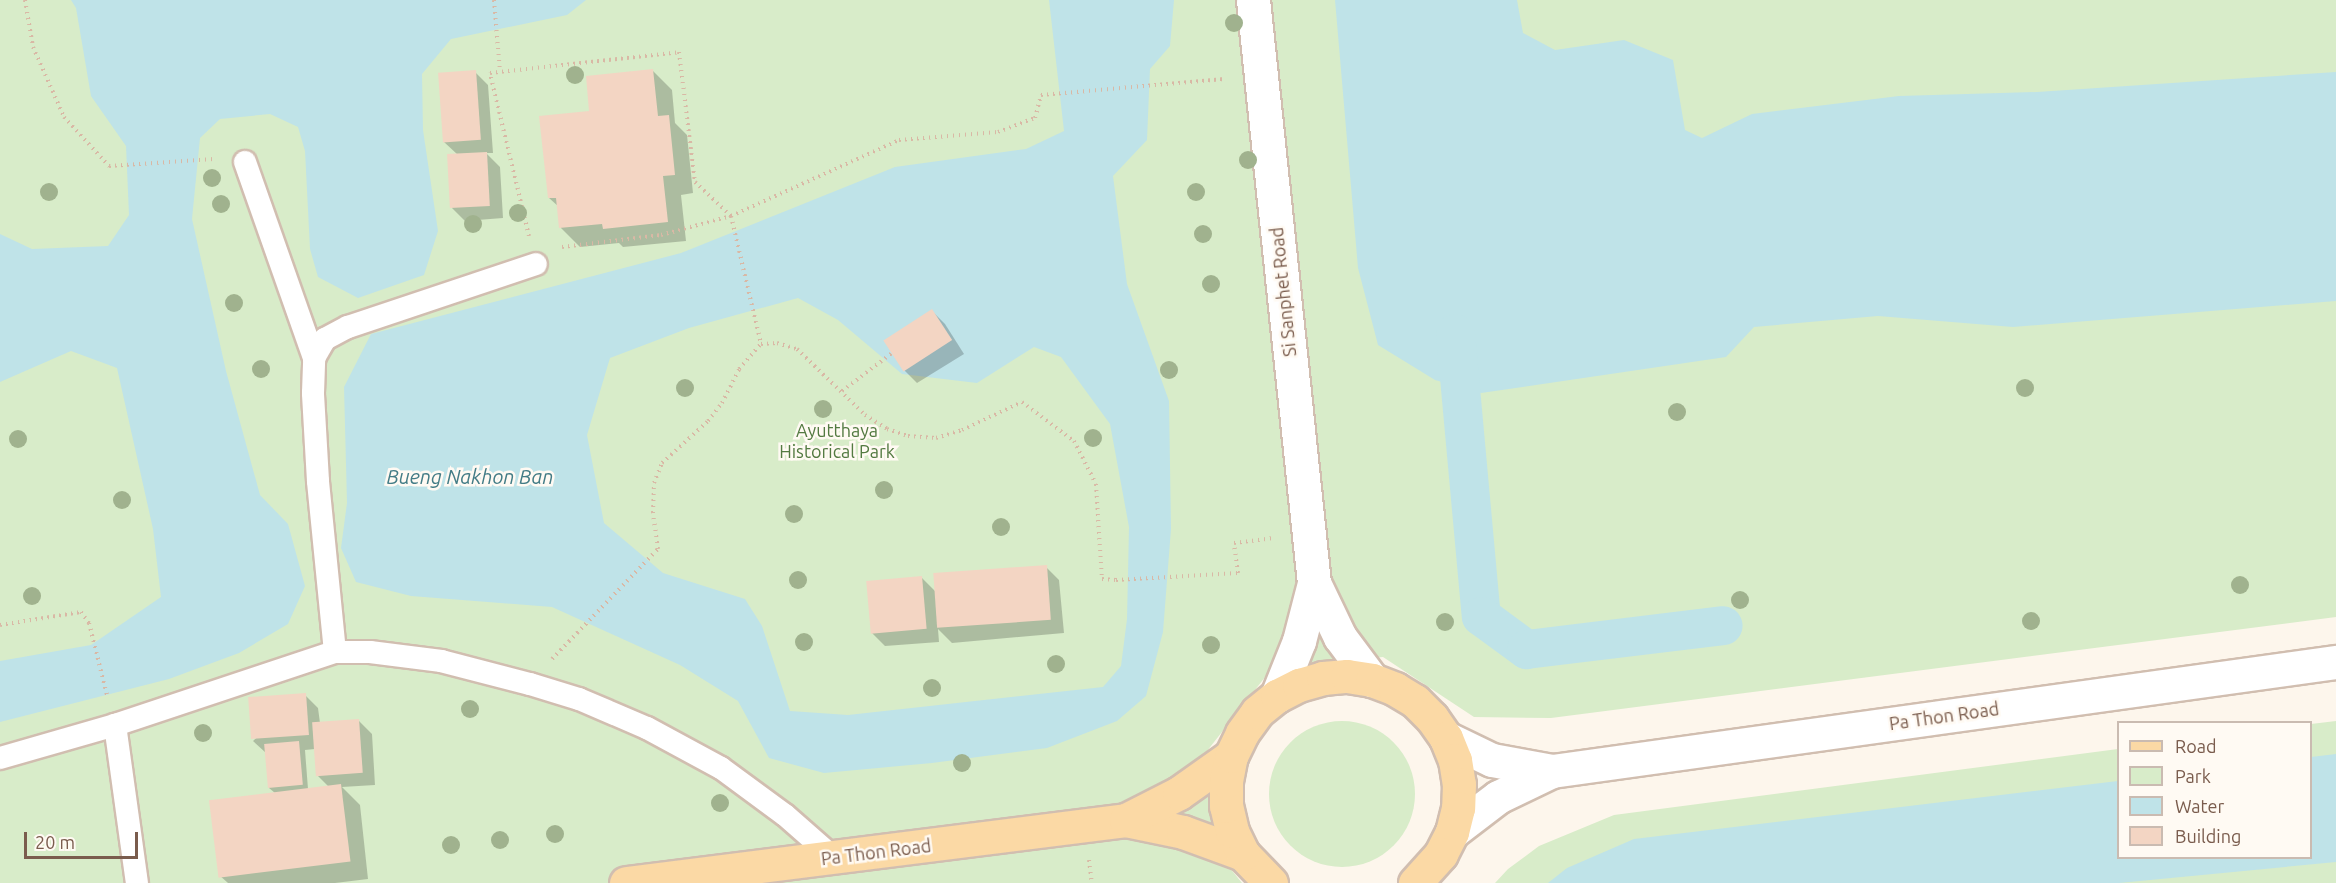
<!DOCTYPE html>
<style>
body{margin:0}
#map{position:relative;width:2336px;height:883px;overflow:hidden;background:#fdf6ec;font-family:Ubuntu,sans-serif}
div>[style]{position:absolute}
[style*='--x']{left:calc(var(--x)*1px);top:calc(var(--y)*1px);width:calc(var(--w)*1px);rotate:calc(var(--a)*1deg)}
.green>*{inset:0;background:#d8ecc9}
.round{border-radius:50%}
.water>*{inset:0;background:#bfe3e8}
.shadow>*{inset:0;background:#0003}
.canal>*{height:39px;margin:-19.5px;padding:0 19.5px;transform-origin:19.5px;border-radius:19.5px;background:#bfe3e8}
.building>*{inset:0;background:#f3d5c3;transform-origin:0 0}
.path>*{height:4px;margin-top:-2px;transform-origin:0;background:repeating-linear-gradient(90deg,#d9b8a5 0 1.5px,transparent 0 6px)}
.roads{filter:drop-shadow(2px 0 #d1beb0) drop-shadow(-2px 0 #d1beb0) drop-shadow(0 2px #d1beb0) drop-shadow(0 -2px #d1beb0)}
.service>*{height:22px;margin:-11px;padding:0 11px;transform-origin:11px;border-radius:11px;background:#fff}
.tertiary>*{height:33px;margin:-16.5px;padding:0 16.5px;transform-origin:16.5px;border-radius:16.5px;background:#fff}
.primary>*{height:33px;margin:-16.5px;padding:0 16.5px;transform-origin:16.5px;border-radius:16.5px;background:#fbd9a5}
.trees>*{width:18px;height:18px;margin:-9px;border-radius:50%;background:#a0b28e}
span{translate:-50% -50%;white-space:nowrap;text-align:center;line-height:1.15;-webkit-text-stroke:5px #fffaf3;paint-order:stroke}
.street-label{font-size:18px;color:#7a5c4d}
.park-label{font-size:18px;color:#537a41}
.water-label{font-size:20px;color:#437c86;font-style:italic}
.legend{position:absolute;left:2117px;top:721px;width:195px;height:138px;box-sizing:border-box;background:#fffaf3;border:2px solid #cabbb1;margin:0;padding:8px 10px;list-style:none;font-size:18px;color:#7a5c4d}
.legend li{display:flex;align-items:center;gap:12px;height:30px}
.legend b{width:30px;border:2px solid #cabbb1}
.scale{position:absolute;left:24px;top:832px;width:114px;height:27px;box-sizing:border-box;border:3px solid #7a5c4d;border-top:0;padding-left:8px;font-size:18px;line-height:21px;white-space:nowrap;color:#7a5c4d;-webkit-text-stroke:4px #fffaf3;paint-order:stroke}
</style>
<div id="map">
<div class="green">
<i style="clip-path:polygon(0 0,2336px 0,2336px 617px,1551px 718px,1474px 717px,1383px 657px,1273px 667px,1207px 751px,1217px 852px,1242px 883px,0 883px)"></i>
<i style="clip-path:polygon(2336px 721px,2336px 883px,1495px 883px,1508px 869px,1539px 846px,1614px 815px,2118px 749px,2118px 858px,2310px 858px,2311px 724px)"></i>
<i class="round" style="left:1269px;top:721px;width:146px;height:146px"></i>
</div>
<div class="water">
<i style="clip-path:polygon(71px 0,586px 0,567px 15px,451px 39px,422px 74px,423px 130px,438px 231px,424px 275px,358px 298px,318px 277px,310px 249px,305px 151px,298px 127px,270px 114px,220px 119px,200px 138px,192px 219px,226px 371px,260px 495px,288px 524px,305px 586px,288px 624px,239px 653px,169px 679px,0 722px,0 661px,91px 645px,161px 597px,153px 529px,117px 368px,71px 351px,0 382px,0 234px,32px 249px,108px 246px,129px 215px,126px 146px,91px 96px,76px 8px)"></i>
<i style="clip-path:polygon(evenodd,1049px 0,1174px 0,1170px 46px,1150px 69px,1147px 140px,1113px 176px,1127px 284px,1169px 401px,1171px 529px,1163px 632px,1146px 696px,1117px 721px,1047px 748px,932px 763px,824px 773px,769px 758px,738px 701px,680px 665px,552px 607px,411px 596px,356px 582px,341px 548px,347px 503px,344px 387px,371px 334px,681px 253px,895px 167px,1026px 149px,1064px 131px,1049px 0,798px 298px,838px 320px,902px 374px,977px 383px,1034px 347px,1061px 357px,1110px 424px,1129px 527px,1127px 619px,1121px 666px,1103px 687px,848px 715px,790px 711px,762px 626px,745px 599px,663px 573px,604px 523px,587px 435px,610px 358px,689px 328px,798px 298px)"></i>
<i style="clip-path:polygon(1335px 0,1517px 0,1523px 33px,1555px 50px,1624px 40px,1673px 60px,1685px 130px,1702px 138px,1752px 114px,1899px 96px,2037px 92px,2336px 72px,2336px 301px,2013px 327px,1878px 316px,1754px 327px,1726px 357px,1481px 393px,1435px 380px,1378px 345px,1358px 268px)"></i>
<i style="clip-path:polygon(2336px 754px,2336px 862px,2119px 883px,1548px 883px,1567px 868px,1634px 839px,2118px 781px,2118px 858px,2310px 858px,2311px 757px)"></i>
</div>
<div class="shadow">
<i style="clip-path:polygon(653px 71px,672px 90px,675px 123px,687px 135px,693px 193px,681px 195px,686px 241px,623px 247px,619px 243px,580px 247px,561px 228px,559px 207px,549px 198px,591px 112px)"></i>
<i style="clip-path:polygon(475px 72px,488px 85px,493px 153px,486px 153px,500px 167px,503px 218px,465px 221px,452px 208px,458px 155px,444px 142px)"></i>
<i style="clip-path:polygon(932px 311px,945px 324px,964px 354px,917px 383px,904px 370px)"></i>
<i style="clip-path:polygon(1046px 567px,1059px 580px,1064px 633px,952px 643px,938px 629px,939px 642px,885px 646px,872px 633px,922px 578px,936px 592px)"></i>
<i style="clip-path:polygon(evenodd,305px 695px,318px 708px,320px 723px,359px 721px,372px 734px,375px 785px,342px 787px,360px 805px,368px 879px,335px 883px,228px 883px,219px 875px,275px 793px,269px 788px,266px 753px,253px 741px,305px 695px,315px 749px,317px 775px,329px 787px,308px 789px,305px 750px,315px 749px)"></i>
</div>
<div class="canal">
<i style="--x:1455;--y:333;--w:284;--a:84.8"></i>
<i style="--x:1481;--y:616;--w:56;--a:36.3"></i>
<i style="--x:1526;--y:649;--w:198;--a:-6.9"></i>
</div>
<div class="building">
<i style="clip-path:polygon(653px 69px,658px 116px,669px 115px,675px 175px,663px 176px,668px 222px,603px 229px,602px 224px,559px 228px,556px 198px,548px 198px,539px 116px,589px 111px,586px 76px)"></i>
<i style="left:476px;top:70px;width:70px;height:38px;rotate:86deg"></i>
<i style="left:487px;top:152px;width:54px;height:40px;rotate:87deg"></i>
<i style="left:932px;top:309px;width:37px;height:58px;rotate:57deg"></i>
<i style="left:1047px;top:565px;width:55px;height:114px;rotate:86deg"></i>
<i style="left:922px;top:576px;width:53px;height:56px;rotate:85deg"></i>
<i style="left:306px;top:693px;width:42px;height:58px;rotate:86deg"></i>
<i style="left:359px;top:719px;width:54px;height:47px;rotate:86deg"></i>
<i style="left:299px;top:741px;width:44px;height:35px;rotate:85deg"></i>
<i style="left:341px;top:784px;width:78px;height:133px;rotate:83deg"></i>
</div>
<div class="path">
<i style="--x:25;--y:0;--w:48;--a:80.3"></i>
<i style="--x:33;--y:47;--w:77;--a:66.1"></i>
<i style="--x:64;--y:117;--w:67;--a:47.4"></i>
<i style="--x:109;--y:166;--w:105;--a:-3.8"></i>
<i style="--x:494;--y:0;--w:71;--a:85.2"></i>
<i style="--x:529;--y:236;--w:168;--a:-103.5"></i>
<i style="--x:490;--y:73;--w:190;--a:-6.3"></i>
<i style="--x:679;--y:52;--w:131;--a:83"></i>
<i style="--x:695;--y:182;--w:50;--a:43.4"></i>
<i style="--x:731;--y:216;--w:131;--a:76.8"></i>
<i style="--x:761;--y:344;--w:16;--a:-4"></i>
<i style="--x:777;--y:343;--w:21;--a:17"></i>
<i style="--x:797;--y:349;--w:95;--a:44.1"></i>
<i style="--x:865;--y:415;--w:26;--a:32"></i>
<i style="--x:887;--y:429;--w:22;--a:18"></i>
<i style="--x:908;--y:436;--w:28;--a:4"></i>
<i style="--x:936;--y:438;--w:27;--a:-17"></i>
<i style="--x:962;--y:430;--w:66;--a:-25"></i>
<i style="--x:1022;--y:402;--w:65;--a:36.9"></i>
<i style="--x:1074;--y:441;--w:48;--a:62.9"></i>
<i style="--x:1096;--y:484;--w:95;--a:86.4"></i>
<i style="--x:1102;--y:579;--w:14;--a:4"></i>
<i style="--x:1116;--y:580;--w:122;--a:-3.3"></i>
<i style="--x:1238;--y:573;--w:30;--a:-98"></i>
<i style="--x:1234;--y:543;--w:41;--a:-7"></i>
<i style="--x:562;--y:247;--w:100;--a:-6.9"></i>
<i style="--x:661;--y:235;--w:73;--a:-15.2"></i>
<i style="--x:731;--y:216;--w:184;--a:-24.3"></i>
<i style="--x:899;--y:140;--w:99;--a:-4.6"></i>
<i style="--x:998;--y:132;--w:40;--a:-21"></i>
<i style="--x:1035;--y:118;--w:24;--a:-75"></i>
<i style="--x:1041;--y:95;--w:184;--a:-5"></i>
<i style="--x:842;--y:391;--w:63;--a:-37.2"></i>
<i style="--x:0;--y:625;--w:82;--a:-9.1"></i>
<i style="--x:81;--y:612;--w:14;--a:54"></i>
<i style="--x:89;--y:623;--w:74;--a:76"></i>
<i style="--x:552;--y:659;--w:153;--a:-46.1"></i>
<i style="--x:658;--y:549;--w:36;--a:-98"></i>
<i style="--x:653;--y:513;--w:30;--a:-88"></i>
<i style="--x:654;--y:483;--w:22;--a:-68"></i>
<i style="--x:662;--y:463;--w:62;--a:-42.4"></i>
<i style="--x:708;--y:421;--w:23;--a:-52"></i>
<i style="--x:722;--y:403;--w:38;--a:-63"></i>
<i style="--x:739;--y:369;--w:33;--a:-49"></i>
<i style="--x:1089;--y:860;--w:23;--a:83"></i>
</div>
<div class="roads">
<div class="service">
<i style="--x:245;--y:162;--w:208;--a:70.6"></i>
<i style="--x:335;--y:652;--w:172;--a:-95.7"></i>
<i style="--x:318;--y:481;--w:88;--a:-93.3"></i>
<i style="--x:313;--y:393;--w:35;--a:-88"></i>
<i style="--x:314;--y:358;--w:22;--a:-60"></i>
<i style="--x:325;--y:339;--w:26;--a:-28"></i>
<i style="--x:348;--y:327;--w:198;--a:-18.5"></i>
<i style="--x:115;--y:725;--w:160;--a:82.1"></i>
<i style="--x:0;--y:758;--w:120;--a:-16"></i>
<i style="--x:115;--y:725;--w:232;--a:-18.4"></i>
<i style="--x:335;--y:652;--w:35;--a:0"></i>
<i style="--x:370;--y:652;--w:72;--a:7.2"></i>
<i style="--x:441;--y:661;--w:92;--a:14.5"></i>
<i style="--x:530;--y:684;--w:51;--a:17"></i>
<i style="--x:579;--y:699;--w:74;--a:23.1"></i>
<i style="--x:647;--y:728;--w:84;--a:28.4"></i>
<i style="--x:721;--y:768;--w:79;--a:36.3"></i>
<i style="--x:785;--y:815;--w:64;--a:41.2"></i>
</div>
<div class="tertiary">
<i style="--x:1253;--y:0;--w:586;--a:84.03"></i>
<i style="--x:1314;--y:583;--w:60;--a:64.3"></i>
<i style="--x:1340;--y:637;--w:54;--a:53.3"></i>
<i style="--x:1277;--y:696;--w:59;--a:-68.2"></i>
<i style="--x:1299;--y:641;--w:60;--a:-75.5"></i>
<i style="--x:1446;--y:738;--w:51;--a:25.6"></i>
<i style="--x:1492;--y:760;--w:61;--a:10.4"></i>
<i style="--x:1552;--y:771;--w:792;--a:-7.92"></i>
<i style="--x:1452;--y:832;--w:58;--a:-37.3"></i>
<i style="--x:1498;--y:797;--w:60;--a:-25.7"></i>
</div>
<div class="primary">
<i style="--x:1126;--y:820;--w:58;--a:11.9"></i>
<i style="--x:1183;--y:832;--w:64;--a:20.1"></i>
<i style="--x:626;--y:883;--w:504;--a:-7.18"></i>
<i style="--x:1126;--y:820;--w:59;--a:-27"></i>
<i style="--x:1179;--y:793;--w:64;--a:-35.4"></i>
<i style="--x:1271;--y:883;--w:40;--a:-134"></i>
<i style="--x:1243;--y:854;--w:25;--a:-116"></i>
<i style="--x:1232;--y:831;--w:26;--a:-103"></i>
<i style="--x:1226;--y:806;--w:25;--a:-90"></i>
<i style="--x:1226;--y:781;--w:25;--a:-79"></i>
<i style="--x:1231;--y:756;--w:25;--a:-64"></i>
<i style="--x:1242;--y:733;--w:26;--a:-54"></i>
<i style="--x:1257;--y:712;--w:26;--a:-39"></i>
<i style="--x:1277;--y:696;--w:25;--a:-27"></i>
<i style="--x:1299;--y:685;--w:25;--a:-16"></i>
<i style="--x:1323;--y:678;--w:24;--a:-5"></i>
<i style="--x:1347;--y:676;--w:25;--a:9"></i>
<i style="--x:1372;--y:680;--w:25;--a:21"></i>
<i style="--x:1395;--y:689;--w:23;--a:31"></i>
<i style="--x:1415;--y:701;--w:24;--a:45"></i>
<i style="--x:1432;--y:718;--w:24;--a:55"></i>
<i style="--x:1446;--y:738;--w:24;--a:68"></i>
<i style="--x:1455;--y:760;--w:24;--a:81"></i>
<i style="--x:1459;--y:784;--w:24;--a:92"></i>
<i style="--x:1458;--y:808;--w:25;--a:104"></i>
<i style="--x:1452;--y:832;--w:25;--a:117"></i>
<i style="--x:1441;--y:854;--w:39;--a:132"></i>
</div>
</div>
<div class="trees">
<i style="left:1234px;top:23px"></i>
<i style="left:575px;top:75px"></i>
<i style="left:1248px;top:160px"></i>
<i style="left:212px;top:178px"></i>
<i style="left:49px;top:192px"></i>
<i style="left:1196px;top:192px"></i>
<i style="left:221px;top:204px"></i>
<i style="left:518px;top:213px"></i>
<i style="left:473px;top:224px"></i>
<i style="left:1203px;top:234px"></i>
<i style="left:1211px;top:284px"></i>
<i style="left:234px;top:303px"></i>
<i style="left:261px;top:369px"></i>
<i style="left:1169px;top:370px"></i>
<i style="left:685px;top:388px"></i>
<i style="left:2025px;top:388px"></i>
<i style="left:823px;top:409px"></i>
<i style="left:1677px;top:412px"></i>
<i style="left:1093px;top:438px"></i>
<i style="left:18px;top:439px"></i>
<i style="left:884px;top:490px"></i>
<i style="left:122px;top:500px"></i>
<i style="left:794px;top:514px"></i>
<i style="left:1001px;top:527px"></i>
<i style="left:798px;top:580px"></i>
<i style="left:2240px;top:585px"></i>
<i style="left:32px;top:596px"></i>
<i style="left:1740px;top:600px"></i>
<i style="left:2031px;top:621px"></i>
<i style="left:1445px;top:622px"></i>
<i style="left:804px;top:642px"></i>
<i style="left:1211px;top:645px"></i>
<i style="left:1056px;top:664px"></i>
<i style="left:932px;top:688px"></i>
<i style="left:470px;top:709px"></i>
<i style="left:203px;top:733px"></i>
<i style="left:962px;top:763px"></i>
<i style="left:720px;top:803px"></i>
<i style="left:555px;top:834px"></i>
<i style="left:500px;top:840px"></i>
<i style="left:451px;top:845px"></i>
</div>
<div class="street-label">
<span style="left:1283px;top:292px;rotate:-96deg">Si Sanphet Road</span>
<span style="left:1944px;top:716px;rotate:-8deg">Pa Thon Road</span>
<span style="left:876px;top:852px;rotate:-7deg">Pa Thon Road</span>
</div>
<div class="park-label">
<span style="left:837px;top:441px">Ayutthaya<br>Historical Park</span>
</div>
<div class="water-label">
<span style="left:470px;top:476px">Bueng Nakhon Ban</span>
</div>
<ul class="legend">
<li><b style="height:8px;background:#fbd9a5"></b>Road</li>
<li><b style="height:16px;background:#d8ecc9"></b>Park</li>
<li><b style="height:16px;background:#bfe3e8"></b>Water</li>
<li><b style="height:16px;background:#f3d5c3"></b>Building</li>
</ul>
<div class="scale">20 m</div>
</div>
